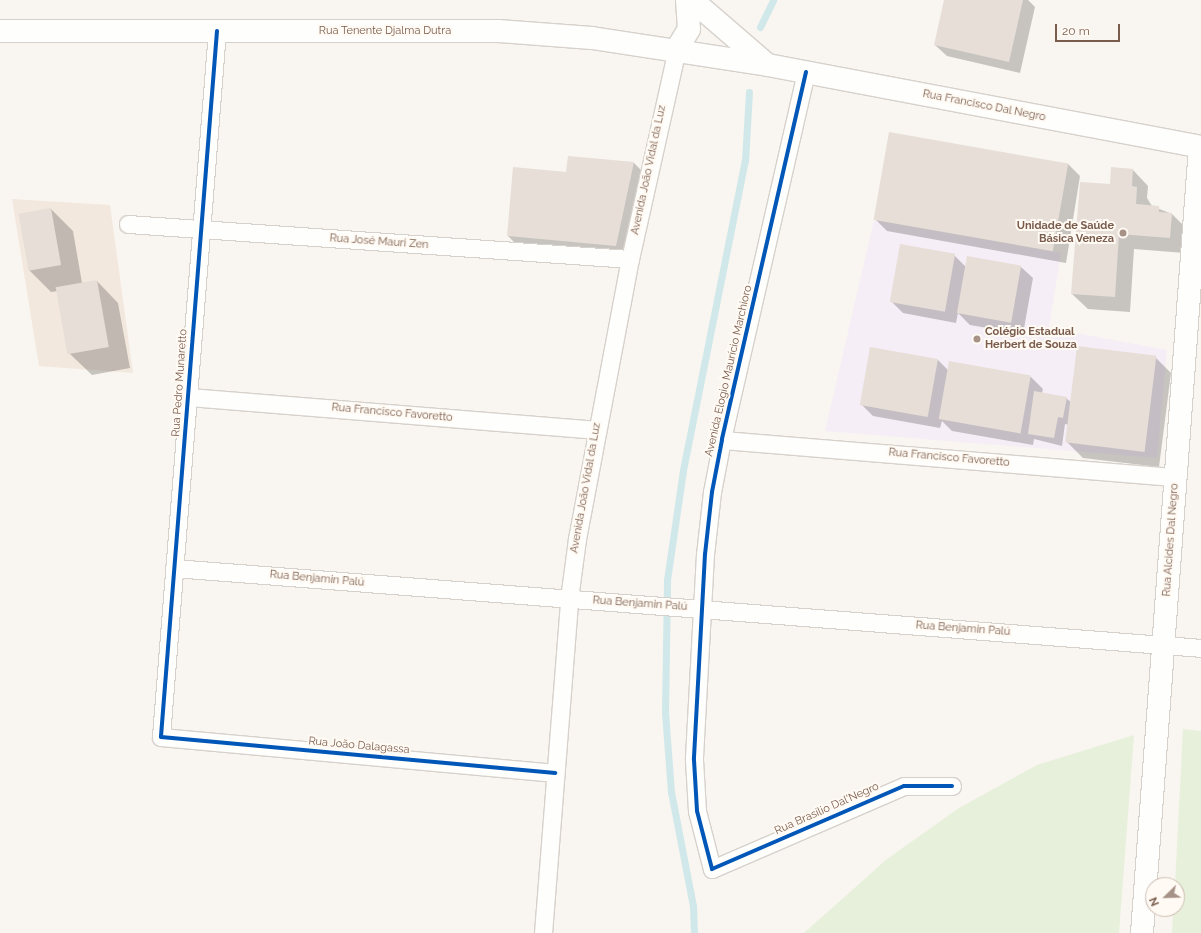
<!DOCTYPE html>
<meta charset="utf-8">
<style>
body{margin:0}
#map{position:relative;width:1201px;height:933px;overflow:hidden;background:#f9f5f0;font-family:Raleway,sans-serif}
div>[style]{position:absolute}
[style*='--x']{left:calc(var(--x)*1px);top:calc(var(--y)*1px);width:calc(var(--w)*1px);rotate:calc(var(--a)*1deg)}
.residential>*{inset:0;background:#f2e8de}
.education>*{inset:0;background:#f6eef6}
.green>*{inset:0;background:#e7f0db}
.shadow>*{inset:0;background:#0003}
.stream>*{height:7px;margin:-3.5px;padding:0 3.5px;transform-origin:3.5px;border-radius:3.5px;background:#d0e8ea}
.building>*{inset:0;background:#e6ded7;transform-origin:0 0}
.roads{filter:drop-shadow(1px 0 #d7d1cb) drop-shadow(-1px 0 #d7d1cb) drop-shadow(0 1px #d7d1cb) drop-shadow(0 -1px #d7d1cb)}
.minor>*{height:17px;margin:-8.5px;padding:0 8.5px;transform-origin:8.5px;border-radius:8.5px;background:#fefefd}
.secondary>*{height:22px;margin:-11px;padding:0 11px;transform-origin:11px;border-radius:11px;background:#fefefd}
.cycleway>*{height:4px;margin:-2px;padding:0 2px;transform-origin:2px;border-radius:2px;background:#0057b8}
.dots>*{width:11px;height:11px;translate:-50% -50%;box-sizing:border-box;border:2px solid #fffaf3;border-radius:50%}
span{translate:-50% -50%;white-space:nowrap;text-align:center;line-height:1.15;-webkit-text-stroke:4px #fffaf3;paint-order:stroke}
.street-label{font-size:11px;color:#7a5c4d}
.poi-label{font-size:11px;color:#7a5c4d;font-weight:700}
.right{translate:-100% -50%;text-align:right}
.left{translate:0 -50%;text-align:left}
.north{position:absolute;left:1145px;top:877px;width:40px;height:40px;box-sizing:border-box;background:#fffaf3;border:1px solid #cabbb1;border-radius:50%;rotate:247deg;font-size:11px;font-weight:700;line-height:16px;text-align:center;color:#7a5c4d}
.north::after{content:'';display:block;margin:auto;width:14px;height:18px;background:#a69286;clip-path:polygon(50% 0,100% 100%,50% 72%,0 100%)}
.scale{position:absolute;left:1055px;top:24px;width:65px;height:18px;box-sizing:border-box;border:2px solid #7a5c4d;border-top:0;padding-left:5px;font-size:12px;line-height:14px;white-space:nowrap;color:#7a5c4d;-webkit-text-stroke:3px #fffaf3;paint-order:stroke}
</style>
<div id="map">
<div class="residential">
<i style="clip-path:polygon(12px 199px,110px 205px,133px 373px,39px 366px)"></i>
</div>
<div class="education">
<i style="clip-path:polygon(874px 220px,1061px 253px,1049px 328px,1167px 350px,1157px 458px,825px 431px)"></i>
</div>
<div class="green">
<i style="clip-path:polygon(1183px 729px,1201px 731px,1201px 933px,1172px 933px,1173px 909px,1177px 909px,1177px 885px,1175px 885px)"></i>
<i style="clip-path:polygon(1134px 735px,1119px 933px,804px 933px,887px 859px,959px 808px,1037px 765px)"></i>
</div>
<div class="shadow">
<i style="clip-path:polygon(945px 0,1028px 0,1035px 7px,1020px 73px,947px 56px,935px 45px)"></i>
<i style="clip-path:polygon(569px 157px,634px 163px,649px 178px,631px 261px,524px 252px,508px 236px,567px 173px)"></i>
<i style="clip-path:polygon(1068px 164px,1080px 176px,1066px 263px,887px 231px,875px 219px)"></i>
<i style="clip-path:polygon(1133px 170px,1148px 186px,1147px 198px,1152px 206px,1172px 214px,1187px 229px,1185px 253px,1134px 249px,1130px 312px,1088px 309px,1072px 294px,1111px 185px)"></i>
<i style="clip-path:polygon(51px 209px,73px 231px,82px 283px,97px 281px,118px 303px,130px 368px,92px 375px,70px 354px,58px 291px,51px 292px,29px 270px)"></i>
<i style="clip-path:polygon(954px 255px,966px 267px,1021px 267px,1033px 278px,1023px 334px,970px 325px,958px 313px,956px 323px,903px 313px,891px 301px)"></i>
<i style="clip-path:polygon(1155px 357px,1171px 373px,1159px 467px,1083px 458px,1067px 442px,1069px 425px,1065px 424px,1062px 446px,1034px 439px,1033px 445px,952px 431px,942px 421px,940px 428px,873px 416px,861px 404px,938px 360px,948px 370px,1031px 377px,1043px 389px,1042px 393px,1066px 398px,1072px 403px)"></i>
</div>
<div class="stream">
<i style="--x:760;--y:27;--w:30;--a:-64"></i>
<i style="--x:694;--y:933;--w:27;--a:-92"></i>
<i style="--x:693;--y:906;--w:116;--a:-100.9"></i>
<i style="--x:671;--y:792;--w:80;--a:-94.3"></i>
<i style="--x:665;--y:712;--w:132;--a:-89.1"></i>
<i style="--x:667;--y:580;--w:111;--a:-81.7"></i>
<i style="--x:683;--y:470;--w:315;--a:-78.7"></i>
<i style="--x:745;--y:161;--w:69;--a:-86.7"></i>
</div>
<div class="building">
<i style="clip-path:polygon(944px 0,1023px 0,1009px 62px,934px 45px)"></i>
<i style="left:889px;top:132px;width:182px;height:89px;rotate:10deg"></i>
<i style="clip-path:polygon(568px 156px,634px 162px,616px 246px,507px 236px,513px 167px,566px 172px)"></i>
<i style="clip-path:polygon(1111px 167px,1133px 169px,1132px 186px,1137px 187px,1136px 204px,1159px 206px,1159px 212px,1172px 213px,1170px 238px,1119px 234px,1115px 297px,1071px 294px,1080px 182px,1110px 184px)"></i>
<i style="left:51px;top:208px;width:58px;height:33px;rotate:80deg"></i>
<i style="left:900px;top:244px;width:56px;height:59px;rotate:10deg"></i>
<i style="left:967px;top:256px;width:55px;height:58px;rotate:10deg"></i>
<i style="left:97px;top:280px;width:68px;height:42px;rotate:80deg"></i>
<i style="left:1077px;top:346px;width:80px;height:97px;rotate:7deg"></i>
<i style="left:870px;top:347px;width:69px;height:59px;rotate:10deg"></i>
<i style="left:949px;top:361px;width:83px;height:59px;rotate:10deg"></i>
<i style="clip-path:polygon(1034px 391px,1067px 397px,1063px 418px,1058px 417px,1054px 438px,1028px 434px)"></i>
</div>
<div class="roads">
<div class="minor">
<i style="--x:217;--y:31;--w:708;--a:94.54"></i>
<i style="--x:161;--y:737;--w:396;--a:5.2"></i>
<i style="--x:806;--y:72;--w:377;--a:102.9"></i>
<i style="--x:722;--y:440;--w:53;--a:100.9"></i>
<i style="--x:712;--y:492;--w:62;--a:96.4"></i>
<i style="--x:705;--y:554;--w:206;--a:93.1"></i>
<i style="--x:694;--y:760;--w:51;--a:86.6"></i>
<i style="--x:697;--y:811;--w:60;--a:75.5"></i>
<i style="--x:712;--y:869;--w:209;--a:-23.4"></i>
<i style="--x:904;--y:786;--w:48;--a:0"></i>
<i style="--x:128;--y:224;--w:503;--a:3.99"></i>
<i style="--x:188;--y:397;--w:409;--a:4.6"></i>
<i style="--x:722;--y:440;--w:456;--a:4.7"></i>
<i style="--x:174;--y:568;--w:1030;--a:4.45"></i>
<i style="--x:543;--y:933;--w:335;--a:-85.5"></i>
<i style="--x:569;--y:599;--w:61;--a:-82.4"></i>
<i style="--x:577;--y:539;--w:285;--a:-79.3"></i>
<i style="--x:630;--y:259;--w:215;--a:-77.4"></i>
</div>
<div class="secondary">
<i style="--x:692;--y:0;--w:96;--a:40.8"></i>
<i style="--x:0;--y:31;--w:498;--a:0"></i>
<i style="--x:498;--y:31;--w:94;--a:4.3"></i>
<i style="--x:592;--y:38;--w:178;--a:8.7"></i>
<i style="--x:768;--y:65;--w:440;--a:10.7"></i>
<i style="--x:1200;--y:147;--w:788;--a:94.22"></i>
<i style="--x:677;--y:49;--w:23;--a:-59"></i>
<i style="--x:689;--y:29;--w:29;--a:-94"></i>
</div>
</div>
<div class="cycleway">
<i style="--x:217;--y:31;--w:708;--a:94.54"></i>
<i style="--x:161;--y:737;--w:396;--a:5.2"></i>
<i style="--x:806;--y:72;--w:377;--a:102.9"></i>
<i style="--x:722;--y:440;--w:53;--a:100.9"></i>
<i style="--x:712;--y:492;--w:62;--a:96.4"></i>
<i style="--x:705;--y:554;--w:206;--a:93.1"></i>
<i style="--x:694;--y:760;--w:51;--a:86.6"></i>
<i style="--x:697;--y:811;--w:60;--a:75.5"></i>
<i style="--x:712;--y:869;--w:209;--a:-23.4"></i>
<i style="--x:904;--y:786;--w:48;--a:0"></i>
</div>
<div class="dots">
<i style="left:1123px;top:233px;background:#a69286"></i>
<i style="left:977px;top:339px;background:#a69286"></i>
</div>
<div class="street-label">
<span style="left:385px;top:31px">Rua Tenente Djalma Dutra</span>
<span style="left:984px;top:106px;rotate:11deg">Rua Francisco Dal Negro</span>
<span style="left:649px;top:170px;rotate:-78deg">Avenida João Vidal da Luz</span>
<span style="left:379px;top:242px;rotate:4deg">Rua José Mauri Zen</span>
<span style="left:729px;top:371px;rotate:-77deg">Avenida Elogio Maurício Marchioro</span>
<span style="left:180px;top:383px;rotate:-86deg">Rua Pedro Munaretto</span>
<span style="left:392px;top:413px;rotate:5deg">Rua Francisco Favoretto</span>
<span style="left:949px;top:458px;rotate:5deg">Rua Francisco Favoretto</span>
<span style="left:586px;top:488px;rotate:-80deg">Avenida João Vidal da Luz</span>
<span style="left:1171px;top:540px;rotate:-86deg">Rua Alcides Dal Negro</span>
<span style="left:317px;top:579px;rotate:5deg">Rua Benjamin Palú</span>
<span style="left:640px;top:604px;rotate:4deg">Rua Benjamin Palú</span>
<span style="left:963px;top:629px;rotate:4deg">Rua Benjamin Palú</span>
<span style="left:359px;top:746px;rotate:5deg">Rua João Dalagassa</span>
<span style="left:827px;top:809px;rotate:-24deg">Rua Brasílio Dal'Negro</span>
</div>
<div class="poi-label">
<span class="right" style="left:1114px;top:233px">Unidade de Saúde<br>Básica Veneza</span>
<span class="left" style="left:985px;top:339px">Colégio Estadual<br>Herbert de Souza</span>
</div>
<div class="north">N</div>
<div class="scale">20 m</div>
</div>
